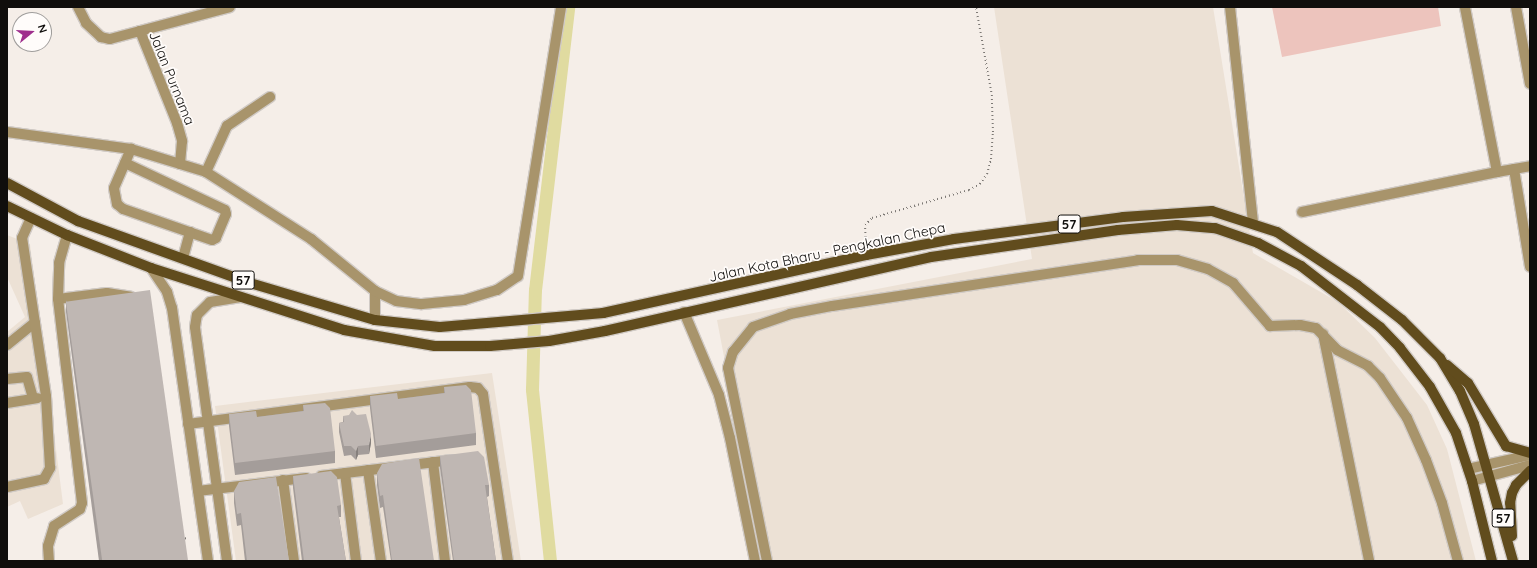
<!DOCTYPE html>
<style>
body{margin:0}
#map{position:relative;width:1537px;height:568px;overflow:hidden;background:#f5eee8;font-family:Quicksand,sans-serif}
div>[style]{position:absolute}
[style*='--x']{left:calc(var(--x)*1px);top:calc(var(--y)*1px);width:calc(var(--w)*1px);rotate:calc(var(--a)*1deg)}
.built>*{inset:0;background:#ece1d5}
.green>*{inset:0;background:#edc4bd}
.canal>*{height:13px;margin:-6.5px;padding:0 6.5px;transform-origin:6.5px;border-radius:6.5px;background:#e0dba0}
.path>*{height:2px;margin-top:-1px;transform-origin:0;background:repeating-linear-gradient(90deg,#7d7975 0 1px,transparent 0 4px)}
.roads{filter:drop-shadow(1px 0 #d0cac5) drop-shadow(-1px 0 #d0cac5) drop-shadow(0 1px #d0cac5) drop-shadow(0 -1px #d0cac5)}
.minor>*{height:10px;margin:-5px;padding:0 5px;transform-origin:5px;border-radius:5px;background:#a8946b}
.major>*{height:10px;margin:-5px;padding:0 5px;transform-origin:5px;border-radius:5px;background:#614c1d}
.wall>*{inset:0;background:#a49d9a}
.shaded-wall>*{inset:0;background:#86807d}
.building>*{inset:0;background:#bfb7b3;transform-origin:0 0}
span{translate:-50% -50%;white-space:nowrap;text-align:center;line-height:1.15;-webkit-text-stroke:3.5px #fffcfa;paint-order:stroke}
.shield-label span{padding:1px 3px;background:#fffcfa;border:1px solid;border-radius:3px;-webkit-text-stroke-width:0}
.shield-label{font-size:13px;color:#100e0c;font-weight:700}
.street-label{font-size:14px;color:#100e0c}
.frame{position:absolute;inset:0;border:8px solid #100e0c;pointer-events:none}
.north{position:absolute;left:12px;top:12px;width:40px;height:40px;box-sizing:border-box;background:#fffcfa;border:1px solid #9f9d9b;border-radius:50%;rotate:72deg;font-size:11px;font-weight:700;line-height:16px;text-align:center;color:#100e0c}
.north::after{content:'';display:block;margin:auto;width:14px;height:18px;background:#9f2f8d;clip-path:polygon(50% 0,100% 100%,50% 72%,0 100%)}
</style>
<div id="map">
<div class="built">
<i style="clip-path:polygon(994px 7px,1213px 7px,1253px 253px,1338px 302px,1375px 338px,1427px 405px,1447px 449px,1476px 561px,763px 561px,717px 320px,1032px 259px)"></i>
<i style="clip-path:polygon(7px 235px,30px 244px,63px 504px,28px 519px,20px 501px,7px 507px,7px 332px,25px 317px,7px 277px)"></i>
<i style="clip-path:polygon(492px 373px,521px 561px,236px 561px,215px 406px)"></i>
</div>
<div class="green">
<i style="clip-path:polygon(1272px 7px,1438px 7px,1441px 26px,1282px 57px)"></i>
</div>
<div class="canal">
<i style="--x:550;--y:561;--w:173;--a:-96"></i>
<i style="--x:532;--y:389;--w:99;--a:-88.3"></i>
<i style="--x:535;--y:290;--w:285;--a:-83.3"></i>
</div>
<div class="path">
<i style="--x:866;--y:245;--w:20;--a:-93"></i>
<i style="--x:865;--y:225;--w:10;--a:-45"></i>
<i style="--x:872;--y:218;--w:101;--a:-16.1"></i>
<i style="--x:969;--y:190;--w:13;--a:-29"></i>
<i style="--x:980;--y:184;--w:12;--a:-55"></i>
<i style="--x:987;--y:174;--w:16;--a:-75"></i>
<i style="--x:991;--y:159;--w:27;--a:-86"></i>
<i style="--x:993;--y:132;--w:36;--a:-92"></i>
<i style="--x:992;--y:96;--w:90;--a:-100.2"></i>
<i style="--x:181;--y:539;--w:7;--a:-8"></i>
</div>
<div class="roads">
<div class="minor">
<i style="--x:78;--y:7;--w:18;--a:63"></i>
<i style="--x:86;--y:23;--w:21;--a:43"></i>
<i style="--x:101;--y:37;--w:9;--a:13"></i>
<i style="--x:110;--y:39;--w:31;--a:-15"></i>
<i style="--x:140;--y:31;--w:99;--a:68.1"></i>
<i style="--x:177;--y:123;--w:19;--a:74"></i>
<i style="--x:182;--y:141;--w:23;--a:95"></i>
<i style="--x:1230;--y:7;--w:217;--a:83.9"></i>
<i style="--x:1516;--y:7;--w:78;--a:79.7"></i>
<i style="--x:140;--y:31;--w:93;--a:-14.9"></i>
<i style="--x:7;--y:132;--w:125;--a:7.8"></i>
<i style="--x:131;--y:149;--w:78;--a:17"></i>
<i style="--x:206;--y:172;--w:125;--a:32.5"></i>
<i style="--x:311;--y:239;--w:82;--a:39.1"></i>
<i style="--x:375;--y:291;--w:29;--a:90"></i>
<i style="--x:125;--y:163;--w:110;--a:25.2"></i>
<i style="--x:225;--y:210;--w:4;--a:76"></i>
<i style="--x:226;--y:214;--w:26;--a:113"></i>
<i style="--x:216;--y:238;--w:4;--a:153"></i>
<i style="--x:212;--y:240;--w:94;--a:-160.8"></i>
<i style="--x:123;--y:209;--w:8;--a:-140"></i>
<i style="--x:117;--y:204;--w:16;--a:-101"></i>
<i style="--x:114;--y:188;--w:43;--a:-66.4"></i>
<i style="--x:1514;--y:169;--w:99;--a:80.7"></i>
<i style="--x:206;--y:172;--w:51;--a:-65.5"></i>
<i style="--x:227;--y:126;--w:52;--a:-34"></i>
<i style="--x:1497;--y:172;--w:34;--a:-10"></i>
<i style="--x:1302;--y:212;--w:199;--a:-11.6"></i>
<i style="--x:1497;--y:172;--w:168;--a:-101"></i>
<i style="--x:183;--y:258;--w:27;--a:-75"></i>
<i style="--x:151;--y:268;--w:29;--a:56"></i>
<i style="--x:167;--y:292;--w:17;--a:73"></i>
<i style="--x:172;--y:308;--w:256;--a:81.9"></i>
<i style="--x:375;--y:291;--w:23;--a:25"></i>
<i style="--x:396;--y:301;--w:26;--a:7"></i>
<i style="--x:422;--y:304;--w:42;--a:-5.4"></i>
<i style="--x:464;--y:300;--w:34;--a:-17"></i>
<i style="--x:497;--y:290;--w:25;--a:-34"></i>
<i style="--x:518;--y:276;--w:272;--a:-80.9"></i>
<i style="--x:58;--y:299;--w:49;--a:-7"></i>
<i style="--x:107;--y:293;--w:24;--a:9"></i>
<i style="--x:684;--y:312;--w:90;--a:67.1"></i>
<i style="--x:719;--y:395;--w:44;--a:75.7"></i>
<i style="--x:730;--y:438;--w:126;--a:78.5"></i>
<i style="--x:1323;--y:334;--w:232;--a:78.5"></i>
<i style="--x:7;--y:345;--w:36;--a:-39"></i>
<i style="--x:7;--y:379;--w:20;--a:-6"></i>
<i style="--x:27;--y:377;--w:22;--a:74"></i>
<i style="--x:7;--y:403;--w:31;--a:-9"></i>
<i style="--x:188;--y:424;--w:284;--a:-7.5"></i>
<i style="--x:470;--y:387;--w:8;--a:7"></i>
<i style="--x:478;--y:388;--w:8;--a:50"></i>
<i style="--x:483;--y:394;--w:169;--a:81.5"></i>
<i style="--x:433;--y:462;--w:100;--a:83.1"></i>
<i style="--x:1468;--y:469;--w:64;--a:-12.7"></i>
<i style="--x:368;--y:470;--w:92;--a:81.9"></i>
<i style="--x:345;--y:473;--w:89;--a:82.9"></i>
<i style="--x:321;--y:476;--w:132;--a:-7"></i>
<i style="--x:283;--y:480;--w:82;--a:82.3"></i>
<i style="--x:1472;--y:481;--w:60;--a:-15.4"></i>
<i style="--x:7;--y:487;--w:38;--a:-12"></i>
<i style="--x:44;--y:479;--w:13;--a:-61"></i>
<i style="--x:50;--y:468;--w:72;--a:-93.2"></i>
<i style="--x:46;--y:396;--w:160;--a:-98.6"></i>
<i style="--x:22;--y:238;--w:22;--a:-66"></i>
<i style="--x:198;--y:491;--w:109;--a:-6.9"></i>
<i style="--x:49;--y:561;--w:15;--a:-94"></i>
<i style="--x:48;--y:546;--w:21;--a:-73"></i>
<i style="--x:54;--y:526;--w:31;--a:-33"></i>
<i style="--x:80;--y:509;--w:6;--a:-72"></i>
<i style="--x:82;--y:503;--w:205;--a:-96.7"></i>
<i style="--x:58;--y:299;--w:36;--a:-88"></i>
<i style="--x:59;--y:263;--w:29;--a:-74"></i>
<i style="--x:227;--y:561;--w:236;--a:-97.8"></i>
<i style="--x:195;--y:327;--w:12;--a:-81"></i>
<i style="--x:197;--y:315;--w:18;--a:-45"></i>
<i style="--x:210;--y:302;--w:31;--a:-9"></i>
<i style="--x:767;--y:561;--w:197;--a:-101.4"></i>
<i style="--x:728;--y:368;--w:17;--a:-73"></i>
<i style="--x:733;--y:352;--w:32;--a:-51"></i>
<i style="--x:753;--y:327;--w:39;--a:-19"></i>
<i style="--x:790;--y:314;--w:43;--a:-10.8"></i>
<i style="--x:832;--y:306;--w:309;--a:-8.5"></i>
<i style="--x:1138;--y:260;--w:39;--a:0"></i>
<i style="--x:1177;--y:260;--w:32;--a:16"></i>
<i style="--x:1208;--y:269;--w:29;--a:29"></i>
<i style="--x:1233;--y:283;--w:57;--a:49.3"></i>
<i style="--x:1270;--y:326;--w:30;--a:-2"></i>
<i style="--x:1300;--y:325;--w:16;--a:11"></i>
<i style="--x:1316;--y:328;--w:30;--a:46"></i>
<i style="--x:1337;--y:350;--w:35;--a:27"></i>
<i style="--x:1368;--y:366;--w:17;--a:45"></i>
<i style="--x:1380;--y:378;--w:48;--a:56"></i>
<i style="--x:1407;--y:418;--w:46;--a:65.7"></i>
<i style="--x:1426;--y:460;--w:46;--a:69.6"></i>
<i style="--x:1442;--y:503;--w:60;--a:74.6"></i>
</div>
<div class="major">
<i style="--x:7;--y:183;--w:81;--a:28.2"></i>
<i style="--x:78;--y:221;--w:183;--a:19.8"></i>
<i style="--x:250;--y:283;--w:130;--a:16.5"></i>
<i style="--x:375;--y:320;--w:65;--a:6.1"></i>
<i style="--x:440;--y:327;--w:164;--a:-4.9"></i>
<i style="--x:603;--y:313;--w:269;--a:-12.4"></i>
<i style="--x:866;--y:255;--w:89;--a:-10.3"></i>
<i style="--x:954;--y:239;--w:170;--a:-7.4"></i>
<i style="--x:1123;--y:217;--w:89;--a:-3.9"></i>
<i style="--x:1212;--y:211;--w:68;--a:17.9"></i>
<i style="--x:1277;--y:232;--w:96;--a:33.5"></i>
<i style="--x:1357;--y:285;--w:57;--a:37.9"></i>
<i style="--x:1402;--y:320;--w:54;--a:45"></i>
<i style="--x:1440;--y:358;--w:39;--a:59"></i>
<i style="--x:1460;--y:391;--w:36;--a:67"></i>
<i style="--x:1474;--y:424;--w:142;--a:74.1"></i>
<i style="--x:7;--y:206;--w:67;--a:25.8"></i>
<i style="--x:67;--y:235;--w:90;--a:21.4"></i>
<i style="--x:151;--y:268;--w:203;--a:17.8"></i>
<i style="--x:344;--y:330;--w:92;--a:10"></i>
<i style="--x:435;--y:346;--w:55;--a:0"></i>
<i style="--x:490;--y:346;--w:59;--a:-4.8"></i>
<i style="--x:549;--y:341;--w:57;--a:-10.1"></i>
<i style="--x:605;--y:331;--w:334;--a:-12.8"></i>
<i style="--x:931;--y:257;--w:189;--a:-8.2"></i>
<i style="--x:1118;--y:230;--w:59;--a:-4.8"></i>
<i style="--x:1177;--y:225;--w:38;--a:5"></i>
<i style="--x:1215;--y:228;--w:46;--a:19.2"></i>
<i style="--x:1258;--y:243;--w:49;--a:28.1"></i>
<i style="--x:1301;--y:266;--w:100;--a:37.7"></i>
<i style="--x:1380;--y:327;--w:29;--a:46"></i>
<i style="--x:1400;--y:348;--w:49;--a:52.4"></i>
<i style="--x:1430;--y:387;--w:53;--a:60.5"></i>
<i style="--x:1456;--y:433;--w:51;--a:71.6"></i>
<i style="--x:1472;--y:481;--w:82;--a:76"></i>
<i style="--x:1447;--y:365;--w:28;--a:41"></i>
<i style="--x:1468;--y:383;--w:74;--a:58.9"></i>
<i style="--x:1506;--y:446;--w:25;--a:16"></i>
<i style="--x:1512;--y:536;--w:33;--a:-93"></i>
<i style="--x:1510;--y:503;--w:10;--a:-79"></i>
<i style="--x:1512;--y:493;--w:9;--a:-63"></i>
<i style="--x:1516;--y:485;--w:20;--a:-45"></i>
</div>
</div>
<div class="wall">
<i style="clip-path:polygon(66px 300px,186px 561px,99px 561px,66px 312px)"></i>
<i style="clip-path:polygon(444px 387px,476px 433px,476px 445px,376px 458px,370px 408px,370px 396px,398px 399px,444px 393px)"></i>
<i style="clip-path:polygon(303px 405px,335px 451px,335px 463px,235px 475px,229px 426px,229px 414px,257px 417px,303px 411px)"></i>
<i style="clip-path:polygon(343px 416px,371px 443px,369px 454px,358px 455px,356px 460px,351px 455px,344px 456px,339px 432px,339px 423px,343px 422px)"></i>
<i style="clip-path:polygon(440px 456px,489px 485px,489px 496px,487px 497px,496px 561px,453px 561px,440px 468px)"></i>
<i style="clip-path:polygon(377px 473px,434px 561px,391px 561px,383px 507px,380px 508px,377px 485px)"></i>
<i style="clip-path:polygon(293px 476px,341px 505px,341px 517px,339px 517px,346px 561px,302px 561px,293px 488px)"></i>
<i style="clip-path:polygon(234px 491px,289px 561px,245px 561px,241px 525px,237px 526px,234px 503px)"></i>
</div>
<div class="shaded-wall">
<i style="clip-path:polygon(371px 434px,371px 443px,369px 454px,369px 445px)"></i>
<i style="clip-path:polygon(358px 446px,358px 455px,356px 460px,356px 451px)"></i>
</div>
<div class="building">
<i style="left:150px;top:290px;width:273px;height:85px;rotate:82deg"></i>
<i style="clip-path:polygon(466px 385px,471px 390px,476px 433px,376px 446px,370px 396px,397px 393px,398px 399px,445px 393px,444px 387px)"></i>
<i style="clip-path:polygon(325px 403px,330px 408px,335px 451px,235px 463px,229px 414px,256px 411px,257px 417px,304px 411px,303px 405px)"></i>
<i style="clip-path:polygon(352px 410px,357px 415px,366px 414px,371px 434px,369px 445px,358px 446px,356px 451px,351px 446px,344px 446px,339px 423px,344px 422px,343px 416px,349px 415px)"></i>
<i style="clip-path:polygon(478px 451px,484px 457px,489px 485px,485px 485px,496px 561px,454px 561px,440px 456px)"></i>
<i style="clip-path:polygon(419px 458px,434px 561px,392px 561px,383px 495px,380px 496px,377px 473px,382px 464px)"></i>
<i style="clip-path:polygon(331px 471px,337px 477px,341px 505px,337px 506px,346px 561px,304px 561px,293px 476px)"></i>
<i style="clip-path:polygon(276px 477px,289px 561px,247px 561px,241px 513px,237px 514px,234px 491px,239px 482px)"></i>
</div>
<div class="shield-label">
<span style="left:1069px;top:224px">57</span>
<span style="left:243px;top:280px">57</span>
<span style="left:1503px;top:518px">57</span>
</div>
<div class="street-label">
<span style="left:172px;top:78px;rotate:68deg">Jalan Purnama</span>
<span style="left:827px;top:252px;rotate:-12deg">Jalan Kota Bharu - Pengkalan Chepa</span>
</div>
<div class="frame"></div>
<div class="north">N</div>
</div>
